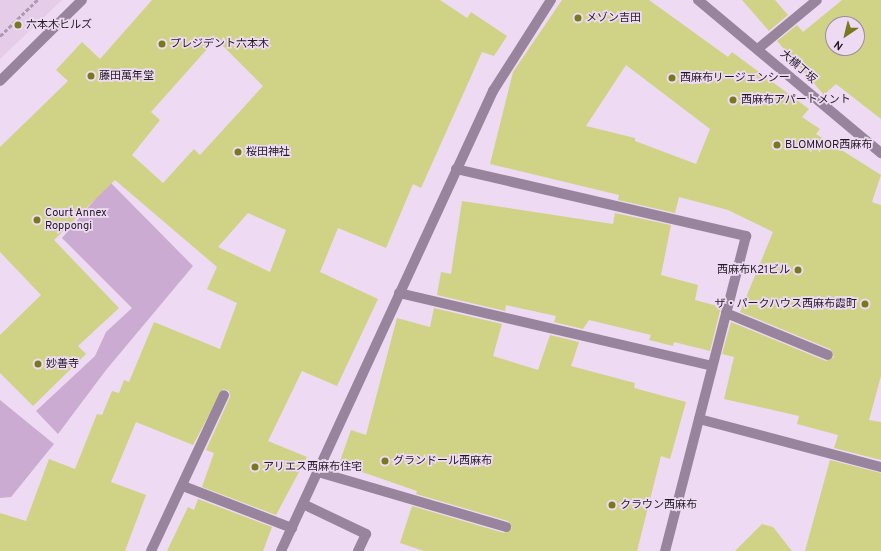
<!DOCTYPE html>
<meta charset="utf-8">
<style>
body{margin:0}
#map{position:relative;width:881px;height:551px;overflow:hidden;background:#eedaf2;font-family:Overpass,"Noto Sans JP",sans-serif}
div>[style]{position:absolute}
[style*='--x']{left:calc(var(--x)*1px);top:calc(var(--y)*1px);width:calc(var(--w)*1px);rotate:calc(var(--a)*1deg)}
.built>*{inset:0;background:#e5cdea}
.green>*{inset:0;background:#cbabd1}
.building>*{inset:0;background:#d0d286}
.path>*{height:2.5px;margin-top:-1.25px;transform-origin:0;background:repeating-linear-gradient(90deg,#ab9bae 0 4px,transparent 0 6px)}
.minor>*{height:10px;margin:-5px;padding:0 5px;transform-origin:5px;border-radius:5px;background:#99849d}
.dots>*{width:11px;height:11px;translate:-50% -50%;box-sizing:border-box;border:2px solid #eedaf2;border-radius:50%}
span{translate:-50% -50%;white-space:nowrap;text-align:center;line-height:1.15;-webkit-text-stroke:3.5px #eedaf2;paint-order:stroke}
.poi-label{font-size:11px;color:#211a23}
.left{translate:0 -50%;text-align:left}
.right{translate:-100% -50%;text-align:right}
.street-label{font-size:11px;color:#211a23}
.north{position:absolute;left:825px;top:16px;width:40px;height:40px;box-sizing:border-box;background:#eedaf2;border:1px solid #9c8d9f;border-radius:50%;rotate:215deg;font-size:11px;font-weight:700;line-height:16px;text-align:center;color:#211a23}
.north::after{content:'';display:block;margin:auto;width:14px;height:18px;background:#78781f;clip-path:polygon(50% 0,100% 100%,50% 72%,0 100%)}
</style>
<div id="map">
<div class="built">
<i style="clip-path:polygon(0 0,62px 0,0 59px)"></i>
</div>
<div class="green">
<i style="clip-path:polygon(110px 182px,193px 266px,106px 370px,58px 434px,36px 411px,95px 356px,106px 332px,132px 308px,62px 238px)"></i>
<i style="clip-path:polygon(0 400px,54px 444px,11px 497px,0 498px)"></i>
</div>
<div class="building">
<i style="clip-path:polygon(evenodd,152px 0,440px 0,467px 18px,471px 12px,507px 36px,494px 56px,482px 52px,421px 188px,413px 184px,386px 248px,338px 228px,320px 272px,378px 299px,337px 386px,302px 371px,268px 441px,307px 457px,276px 515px,202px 487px,214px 453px,206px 450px,230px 397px,229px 391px,223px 389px,193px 445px,136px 422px,111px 482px,146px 495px,125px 551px,0 551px,0 513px,26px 521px,49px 459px,75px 469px,97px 414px,102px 415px,112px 391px,119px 393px,124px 380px,129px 382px,154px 322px,220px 349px,237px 303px,207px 289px,217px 267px,115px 180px,54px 240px,119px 308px,78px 346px,86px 354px,33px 406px,0 373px,0 335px,41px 295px,0 252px,0 147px,68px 81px,56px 70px,82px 42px,100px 59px,152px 0,216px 39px,263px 86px,200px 155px,194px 149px,163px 183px,132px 155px,160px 120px,151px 112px,216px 39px,152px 0,248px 213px,286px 230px,270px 272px,218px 247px,248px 213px)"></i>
<i style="clip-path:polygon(evenodd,562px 0,649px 0,728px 57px,732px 52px,809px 109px,802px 117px,820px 129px,816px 134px,881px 175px,872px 202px,881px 205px,881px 376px,869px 420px,881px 422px,881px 460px,834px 448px,838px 435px,797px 424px,799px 416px,724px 399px,734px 357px,722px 354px,731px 322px,826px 361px,834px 357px,830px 349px,740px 312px,773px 232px,728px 210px,679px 197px,675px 213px,618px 200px,619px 195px,490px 164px,513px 72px,562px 0,626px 65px,710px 129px,696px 164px,635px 141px,635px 138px,586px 126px,626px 65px)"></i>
<i style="clip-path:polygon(742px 0,775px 0,788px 15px,769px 31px)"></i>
<i style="clip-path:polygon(evenodd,842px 0,881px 0,881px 119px,836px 84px,824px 95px,777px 41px,797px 25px,803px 32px,842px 0,833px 24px,857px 24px,857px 48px,833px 48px,833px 24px)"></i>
<i style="clip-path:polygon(462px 201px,613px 224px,615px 213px,671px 225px,661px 275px,698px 285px,695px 300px,721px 307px,710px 351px,674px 342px,673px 346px,649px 340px,651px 335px,589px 320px,583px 329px,554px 322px,556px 316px,506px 305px,505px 311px,437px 295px,441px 272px,451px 274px)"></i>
<i style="clip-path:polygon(434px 308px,502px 324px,493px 356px,538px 370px,550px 335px,579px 342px,571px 366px,635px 383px,634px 388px,686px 402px,670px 459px,661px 456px,637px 551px,424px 551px,400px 543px,412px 506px,504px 533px,512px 528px,508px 521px,416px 494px,417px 491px,339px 464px,351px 430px,366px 435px,397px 318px,430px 327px)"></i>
<i style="clip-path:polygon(830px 460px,881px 473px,881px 551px,805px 551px)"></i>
<i style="clip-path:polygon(198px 499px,272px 527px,263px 551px,167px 551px,188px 507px,194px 510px)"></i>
<i style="clip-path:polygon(762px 524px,773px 527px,792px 551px,735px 551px)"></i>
</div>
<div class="path">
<i style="--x:0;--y:36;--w:52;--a:-44.2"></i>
</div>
<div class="minor">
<i style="--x:698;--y:0;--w:239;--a:39.9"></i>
<i style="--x:759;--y:48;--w:75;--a:-39.6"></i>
<i style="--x:0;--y:81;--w:115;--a:-44.6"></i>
<i style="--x:456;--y:169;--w:298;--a:13"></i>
<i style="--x:746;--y:236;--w:325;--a:104.4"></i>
<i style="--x:399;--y:293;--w:321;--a:13.1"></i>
<i style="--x:726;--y:313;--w:110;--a:22.4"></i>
<i style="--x:699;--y:419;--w:188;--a:14.8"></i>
<i style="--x:318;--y:472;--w:196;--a:16.3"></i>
<i style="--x:183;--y:486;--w:117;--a:21.1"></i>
<i style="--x:303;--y:504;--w:70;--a:25.5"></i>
<i style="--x:366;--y:534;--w:19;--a:115"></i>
<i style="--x:151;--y:551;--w:172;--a:-64.9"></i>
<i style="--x:281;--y:551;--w:507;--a:-65.26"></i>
<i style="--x:493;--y:91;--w:108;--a:-57.5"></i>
</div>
<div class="dots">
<i style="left:578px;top:18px;background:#78781f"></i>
<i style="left:18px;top:25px;background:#78781f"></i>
<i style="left:162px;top:44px;background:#78781f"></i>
<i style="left:91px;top:76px;background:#78781f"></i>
<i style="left:672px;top:78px;background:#78781f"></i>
<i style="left:733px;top:100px;background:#78781f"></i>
<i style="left:777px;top:145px;background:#78781f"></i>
<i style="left:238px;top:152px;background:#78781f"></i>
<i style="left:37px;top:220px;background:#78781f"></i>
<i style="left:798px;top:270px;background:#78781f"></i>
<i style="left:865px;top:304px;background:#78781f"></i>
<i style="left:38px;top:364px;background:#78781f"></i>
<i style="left:385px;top:461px;background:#78781f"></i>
<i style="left:255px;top:467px;background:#78781f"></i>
<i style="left:612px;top:505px;background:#78781f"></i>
</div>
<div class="poi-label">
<span class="left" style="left:586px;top:18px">メゾン吉田</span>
<span class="left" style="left:26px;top:25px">六本木ヒルズ</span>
<span class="left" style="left:170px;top:44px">プレジデント六本木</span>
<span class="left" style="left:99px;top:76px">藤田萬年堂</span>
<span class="left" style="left:680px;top:78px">西麻布リージェンシー</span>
<span class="left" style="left:741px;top:100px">西麻布アパートメント</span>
<span class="left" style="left:785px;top:145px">BLOMMOR西麻布</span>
<span class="left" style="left:246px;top:152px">桜田神社</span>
<span class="left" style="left:45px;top:220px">Court Annex<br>Roppongi</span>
<span class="right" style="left:790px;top:270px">西麻布K21ビル</span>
<span class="right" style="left:857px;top:304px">ザ・パークハウス西麻布霞町</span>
<span class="left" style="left:46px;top:364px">妙善寺</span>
<span class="left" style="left:393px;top:461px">グランドール西麻布</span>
<span class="left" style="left:263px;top:467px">アリエス西麻布住宅</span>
<span class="left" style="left:620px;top:505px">クラウン西麻布</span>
</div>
<div class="street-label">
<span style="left:798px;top:67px;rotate:41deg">大横丁坂</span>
</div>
<div class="north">N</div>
</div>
